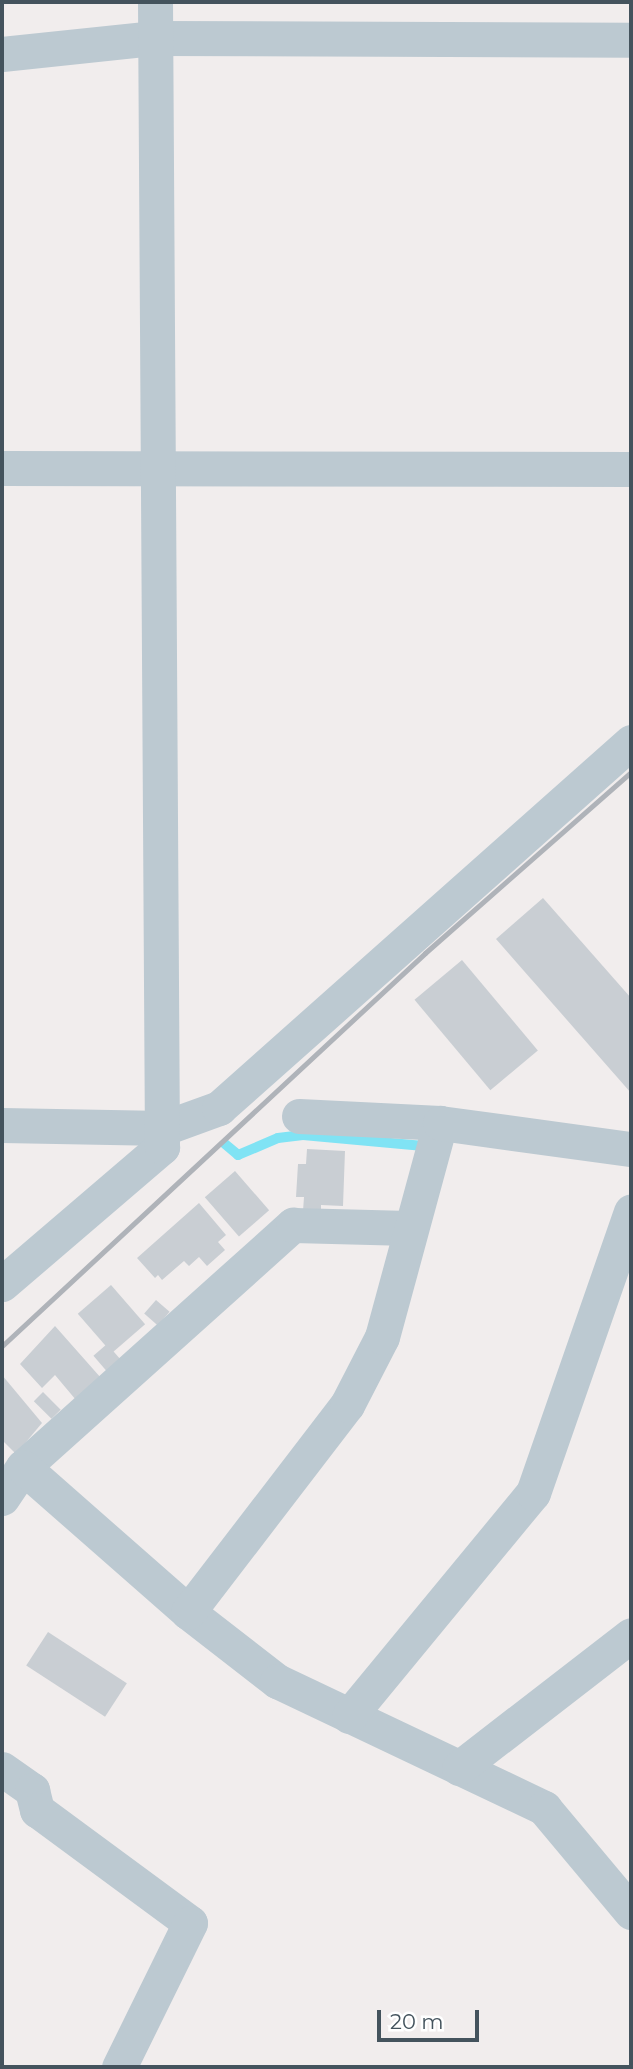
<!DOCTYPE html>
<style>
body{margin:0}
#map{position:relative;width:633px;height:2069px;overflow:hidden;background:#f1eded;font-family:Montserrat,sans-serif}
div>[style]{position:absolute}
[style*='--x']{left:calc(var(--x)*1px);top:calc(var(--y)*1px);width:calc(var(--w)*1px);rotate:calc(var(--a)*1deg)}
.stream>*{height:10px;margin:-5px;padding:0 5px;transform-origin:5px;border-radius:5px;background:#80e3f4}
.building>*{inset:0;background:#c9ced3;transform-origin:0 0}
.street>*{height:35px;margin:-17.5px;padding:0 17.5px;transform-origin:17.5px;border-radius:17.5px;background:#bcc9d1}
.rail>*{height:5px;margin:-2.5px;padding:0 2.5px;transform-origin:2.5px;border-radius:2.5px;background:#afb3b9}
span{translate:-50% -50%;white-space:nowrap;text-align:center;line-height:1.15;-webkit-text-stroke:5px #fff;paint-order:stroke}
.frame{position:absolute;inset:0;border:4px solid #44535d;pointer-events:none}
.scale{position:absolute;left:377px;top:2010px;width:102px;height:32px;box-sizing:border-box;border:4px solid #44535d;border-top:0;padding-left:9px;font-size:21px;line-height:24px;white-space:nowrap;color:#44535d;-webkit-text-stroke:5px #fff;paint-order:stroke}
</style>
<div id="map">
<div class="stream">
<i style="--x:225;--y:1144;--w:17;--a:40"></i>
<i style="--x:238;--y:1155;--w:43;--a:-23"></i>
<i style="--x:278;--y:1138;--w:25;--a:-7"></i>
<i style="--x:303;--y:1135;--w:121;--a:5.2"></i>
</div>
<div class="building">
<i style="clip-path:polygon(543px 898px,631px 998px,631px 1093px,496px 939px)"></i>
<i style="left:462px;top:960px;width:118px;height:62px;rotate:50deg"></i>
<i style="clip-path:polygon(307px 1149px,345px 1151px,343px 1206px,321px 1205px,321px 1212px,303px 1211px,304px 1197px,296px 1197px,298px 1164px,306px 1164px)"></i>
<i style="left:235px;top:1171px;width:52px;height:40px;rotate:49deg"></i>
<i style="clip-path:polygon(199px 1203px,226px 1235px,218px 1242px,225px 1250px,207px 1266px,199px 1257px,189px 1266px,184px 1261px,162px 1280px,158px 1275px,155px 1278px,137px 1258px)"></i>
<i style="left:111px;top:1285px;width:52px;height:44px;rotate:49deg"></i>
<i style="left:156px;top:1300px;width:18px;height:18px;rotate:41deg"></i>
<i style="clip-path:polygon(55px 1326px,101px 1378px,76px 1400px,55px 1375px,42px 1388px,20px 1364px)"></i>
<i style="left:107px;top:1344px;width:21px;height:18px;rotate:49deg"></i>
<i style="clip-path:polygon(2px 1375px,42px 1423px,16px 1454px,2px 1440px)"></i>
<i style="left:43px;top:1392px;width:25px;height:13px;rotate:45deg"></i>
<i style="left:48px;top:1632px;width:94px;height:40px;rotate:33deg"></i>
</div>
<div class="street">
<i style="--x:2;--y:54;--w:154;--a:-6"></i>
<i style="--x:155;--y:38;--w:476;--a:0.2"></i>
<i style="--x:2;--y:468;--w:629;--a:0.09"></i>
<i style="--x:299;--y:1116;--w:141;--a:2.8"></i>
<i style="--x:2;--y:1125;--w:162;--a:1.1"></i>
<i style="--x:164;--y:1128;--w:59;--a:-20"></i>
<i style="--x:219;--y:1108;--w:551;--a:-41.62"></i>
<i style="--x:2;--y:1284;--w:211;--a:-40.6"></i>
<i style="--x:162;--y:1147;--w:1145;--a:-90.35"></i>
<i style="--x:23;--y:1467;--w:363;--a:-41.9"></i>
<i style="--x:293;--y:1225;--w:116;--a:1.5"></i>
<i style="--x:2;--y:1498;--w:37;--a:-56"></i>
<i style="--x:23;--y:1467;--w:220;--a:41.3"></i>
<i style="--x:188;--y:1612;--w:113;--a:37.8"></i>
<i style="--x:277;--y:1681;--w:296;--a:25.4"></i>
<i style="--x:544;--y:1808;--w:136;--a:50.1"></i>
<i style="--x:188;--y:1612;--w:261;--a:-52.5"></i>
<i style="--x:347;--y:1405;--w:76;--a:-62.8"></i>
<i style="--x:382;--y:1337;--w:222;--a:-74.8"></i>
<i style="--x:440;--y:1123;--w:193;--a:7.8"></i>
<i style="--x:349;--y:1716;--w:289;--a:-50.5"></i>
<i style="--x:533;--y:1493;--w:298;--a:-70.8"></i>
<i style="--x:459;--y:1768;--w:217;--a:-37.7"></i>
<i style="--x:2;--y:1769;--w:37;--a:35"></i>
<i style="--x:32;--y:1790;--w:21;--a:76"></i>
<i style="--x:37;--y:1810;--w:190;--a:36.4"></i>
<i style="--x:190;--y:1923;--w:161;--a:116.2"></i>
</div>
<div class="rail">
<i style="--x:2;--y:1346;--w:577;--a:-42.89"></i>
<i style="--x:425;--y:953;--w:274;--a:-41.3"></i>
</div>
<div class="frame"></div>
<div class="scale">20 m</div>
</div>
